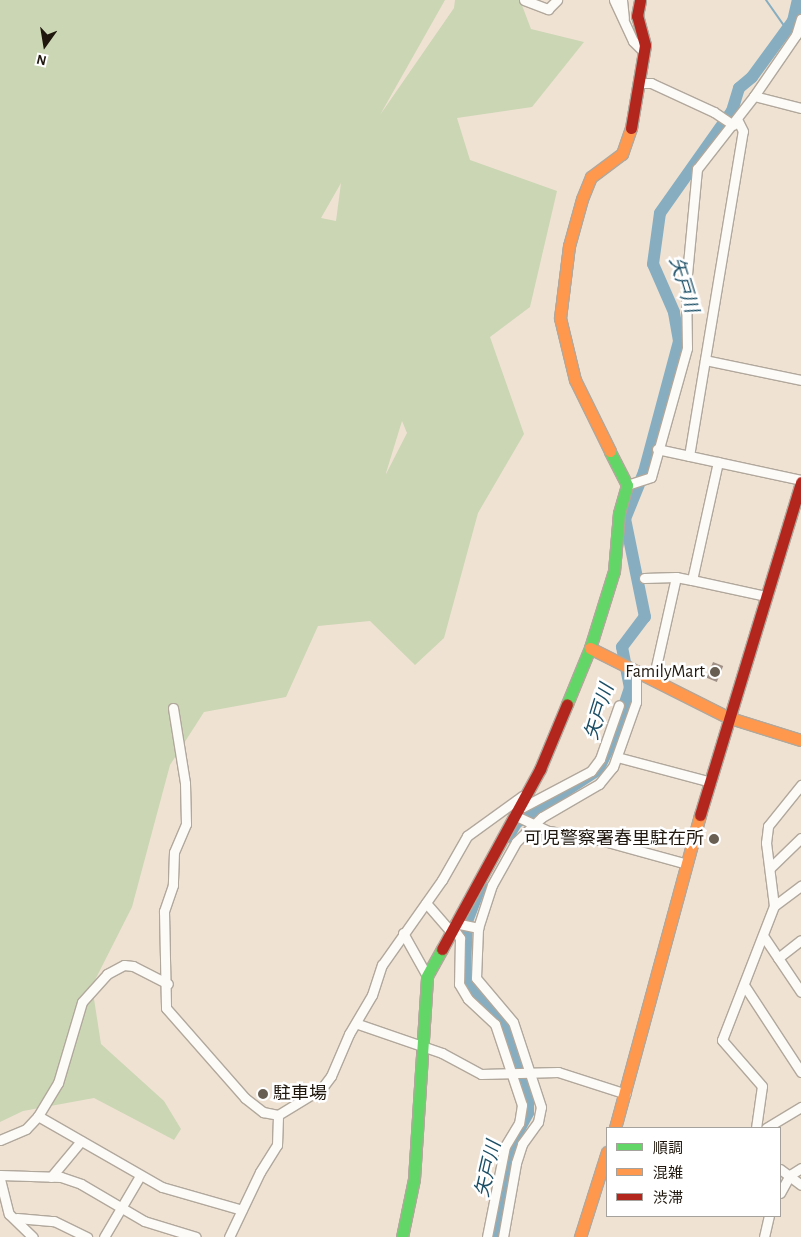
<!DOCTYPE html>
<meta charset="utf-8">
<style>
body{margin:0}
#map{position:relative;width:801px;height:1237px;overflow:hidden;background:#efe2d3;font-family:"Alegreya Sans","Noto Sans JP",sans-serif}
div>[style]{position:absolute}
[style*='--x']{left:calc(var(--x)*1px);top:calc(var(--y)*1px);width:calc(var(--w)*1px);rotate:calc(var(--a)*1deg)}
.green>*{inset:0;background:#cbd6b4}
.stream>*{height:2px;margin:-1px;padding:0 1px;transform-origin:1px;border-radius:1px;background:#87aec0}
.river>*{height:12px;margin:-6px;padding:0 6px;transform-origin:6px;border-radius:6px;background:#87aec0}
.building>*{inset:0;background:#a09085;transform-origin:0 0}
.roads{filter:drop-shadow(1px 0 #b1a89c) drop-shadow(-1px 0 #b1a89c) drop-shadow(0 1px #b1a89c) drop-shadow(0 -1px #b1a89c)}
.street>*{height:9px;margin:-4.5px;padding:0 4.5px;transform-origin:4.5px;border-radius:4.5px;background:#fdfbf8}
.fast>*{height:11px;margin:-5.5px;padding:0 5.5px;transform-origin:5.5px;border-radius:5.5px;background:#63d668}
.slow>*{height:11px;margin:-5.5px;padding:0 5.5px;transform-origin:5.5px;border-radius:5.5px;background:#ff974d}
.jam>*{height:11px;margin:-5.5px;padding:0 5.5px;transform-origin:5.5px;border-radius:5.5px;background:#b3261e}
.dots>*{width:14px;height:14px;translate:-50% -50%;box-sizing:border-box;border:2px solid #fff;border-radius:50%}
span{translate:-50% -50%;white-space:nowrap;text-align:center;line-height:1.15;-webkit-text-stroke:5px #fff;paint-order:stroke}
.poi-label{font-size:18px;color:#1f170d}
.right{translate:-100% -50%;text-align:right}
.left{translate:0 -50%;text-align:left}
.water-label{font-size:19px;color:#1c4f66;font-style:italic}
.legend{position:absolute;left:606px;top:1127px;width:175px;height:90px;box-sizing:border-box;background:#fff;border:1px solid #a5a29e;margin:0;padding:6px 9px;list-style:none;font-size:15px;color:#1f170d}
.legend li{display:flex;align-items:center;gap:10px;height:25px}
.legend b{width:25px;border:1px solid #a5a29e}
.north{position:absolute;left:20px;top:20px;width:50px;height:50px;-webkit-text-stroke:4px #fff;paint-order:stroke;rotate:193deg;font-size:14px;font-weight:700;line-height:20px;text-align:center;color:#1f170d}
.north::after{content:'';display:block;margin:auto;width:18px;height:22px;background:#1f170d;clip-path:polygon(50% 0,100% 100%,50% 72%,0 100%)}
</style>
<div id="map">
<div class="green">
<i style="clip-path:polygon(evenodd,0 0,445px 0,380px 115px,454px 8px,455px 0,520px 0,531px 29px,584px 42px,532px 107px,457px 118px,470px 160px,557px 191px,530px 307px,490px 337px,524px 434px,478px 513px,444px 638px,415px 665px,370px 621px,318px 626px,286px 697px,204px 712px,170px 765px,132px 907px,92px 986px,101px 1044px,164px 1101px,181px 1129px,174px 1140px,94px 1098px,23px 1111px,0 1122px,0 0,341px 183px,336px 221px,321px 218px,341px 183px,0 0,402px 421px,407px 433px,386px 474px,386px 473px,402px 421px)"></i>
</div>
<div class="stream">
<i style="--x:766;--y:0;--w:35;--a:55"></i>
<i style="--x:786;--y:29;--w:10;--a:-17"></i>
</div>
<div class="river">
<i style="--x:508;--y:837;--w:16;--a:-60"></i>
<i style="--x:516;--y:823;--w:98;--a:-32.9"></i>
<i style="--x:598;--y:770;--w:34;--a:-64"></i>
<i style="--x:613;--y:739;--w:54;--a:-71.6"></i>
<i style="--x:630;--y:688;--w:42;--a:-101"></i>
<i style="--x:622;--y:647;--w:38;--a:-53"></i>
<i style="--x:645;--y:617;--w:100;--a:-101.5"></i>
<i style="--x:625;--y:519;--w:51;--a:-68"></i>
<i style="--x:644;--y:472;--w:136;--a:-75"></i>
<i style="--x:679;--y:341;--w:29;--a:-100"></i>
<i style="--x:674;--y:312;--w:52;--a:-113.6"></i>
<i style="--x:653;--y:264;--w:51;--a:-82.2"></i>
<i style="--x:660;--y:213;--w:125;--a:-54.8"></i>
<i style="--x:732;--y:111;--w:24;--a:-73"></i>
<i style="--x:739;--y:88;--w:17;--a:-40"></i>
<i style="--x:752;--y:77;--w:69;--a:-53.8"></i>
<i style="--x:793;--y:21;--w:22;--a:-77"></i>
<i style="--x:481;--y:885;--w:39;--a:111"></i>
<i style="--x:467;--y:921;--w:50;--a:92.3"></i>
<i style="--x:465;--y:971;--w:17;--a:73"></i>
<i style="--x:470;--y:987;--w:39;--a:42"></i>
<i style="--x:499;--y:1013;--w:78;--a:68.1"></i>
<i style="--x:528;--y:1085;--w:28;--a:90"></i>
<i style="--x:528;--y:1113;--w:40;--a:118"></i>
<i style="--x:509;--y:1148;--w:90;--a:98.9"></i>
</div>
<div class="building">
<i style="left:713px;top:662px;width:11px;height:17px;rotate:22deg"></i>
</div>
<div class="roads">
<div class="street">
<i style="--x:524;--y:0;--w:26;--a:21"></i>
<i style="--x:548;--y:9;--w:13;--a:-45"></i>
<i style="--x:614;--y:0;--w:45;--a:65.1"></i>
<i style="--x:633;--y:41;--w:16;--a:45"></i>
<i style="--x:622;--y:0;--w:18;--a:84"></i>
<i style="--x:642;--y:83;--w:9;--a:0"></i>
<i style="--x:651;--y:83;--w:69;--a:24.7"></i>
<i style="--x:714;--y:112;--w:23;--a:34"></i>
<i style="--x:754;--y:96;--w:49;--a:14.3"></i>
<i style="--x:705;--y:360;--w:98;--a:11.8"></i>
<i style="--x:657;--y:449;--w:147;--a:12.1"></i>
<i style="--x:689;--y:456;--w:329;--a:-80.6"></i>
<i style="--x:743;--y:131;--w:13;--a:-117"></i>
<i style="--x:627;--y:485;--w:25;--a:-18"></i>
<i style="--x:651;--y:477;--w:134;--a:-74.4"></i>
<i style="--x:687;--y:348;--w:63;--a:-90.9"></i>
<i style="--x:686;--y:285;--w:117;--a:-84.6"></i>
<i style="--x:697;--y:169;--w:93;--a:-52"></i>
<i style="--x:754;--y:96;--w:74;--a:-55.5"></i>
<i style="--x:796;--y:35;--w:17;--a:-73"></i>
<i style="--x:676;--y:577;--w:16;--a:11"></i>
<i style="--x:692;--y:580;--w:121;--a:-77.6"></i>
<i style="--x:644;--y:578;--w:32;--a:-2"></i>
<i style="--x:676;--y:577;--w:106;--a:102.6"></i>
<i style="--x:692;--y:580;--w:76;--a:12.2"></i>
<i style="--x:173;--y:708;--w:76;--a:80.9"></i>
<i style="--x:185;--y:783;--w:41;--a:88.6"></i>
<i style="--x:186;--y:824;--w:30;--a:113"></i>
<i style="--x:174;--y:852;--w:33;--a:92"></i>
<i style="--x:173;--y:885;--w:28;--a:109"></i>
<i style="--x:164;--y:911;--w:97;--a:88.8"></i>
<i style="--x:166;--y:1008;--w:120;--a:48.7"></i>
<i style="--x:245;--y:1098;--w:23;--a:38"></i>
<i style="--x:263;--y:1112;--w:15;--a:11"></i>
<i style="--x:617;--y:757;--w:97;--a:14.9"></i>
<i style="--x:519;--y:805;--w:4;--a:27"></i>
<i style="--x:523;--y:807;--w:77;--a:-27.9"></i>
<i style="--x:591;--y:771;--w:15;--a:-53"></i>
<i style="--x:600;--y:759;--w:57;--a:-70.6"></i>
<i style="--x:514;--y:815;--w:38;--a:25"></i>
<i style="--x:549;--y:831;--w:52;--a:10"></i>
<i style="--x:600;--y:840;--w:90;--a:15.4"></i>
<i style="--x:770;--y:868;--w:43;--a:-44.1"></i>
<i style="--x:426;--y:903;--w:37;--a:49"></i>
<i style="--x:774;--y:906;--w:34;--a:-37"></i>
<i style="--x:455;--y:923;--w:24;--a:12"></i>
<i style="--x:452;--y:927;--w:14;--a:54"></i>
<i style="--x:460;--y:938;--w:46;--a:91.2"></i>
<i style="--x:459;--y:984;--w:17;--a:59"></i>
<i style="--x:468;--y:999;--w:37;--a:43"></i>
<i style="--x:495;--y:1024;--w:85;--a:71.6"></i>
<i style="--x:522;--y:1105;--w:18;--a:99"></i>
<i style="--x:519;--y:1123;--w:27;--a:121"></i>
<i style="--x:505;--y:1146;--w:93;--a:101.2"></i>
<i style="--x:403;--y:933;--w:49;--a:60.8"></i>
<i style="--x:764;--y:937;--w:66;--a:56.1"></i>
<i style="--x:778;--y:958;--w:29;--a:-38"></i>
<i style="--x:744;--y:985;--w:104;--a:56.8"></i>
<i style="--x:358;--y:1024;--w:89;--a:19"></i>
<i style="--x:442;--y:1053;--w:44;--a:28.3"></i>
<i style="--x:481;--y:1074;--w:77;--a:-1.5"></i>
<i style="--x:558;--y:1072;--w:71;--a:17.9"></i>
<i style="--x:38;--y:1116;--w:143;--a:29.8"></i>
<i style="--x:162;--y:1187;--w:83;--a:16"></i>
<i style="--x:756;--y:1128;--w:42;--a:-81.9"></i>
<i style="--x:762;--y:1086;--w:61;--a:-131"></i>
<i style="--x:722;--y:1040;--w:144;--a:-68.8"></i>
<i style="--x:774;--y:906;--w:64;--a:-97.2"></i>
<i style="--x:766;--y:843;--w:17;--a:-83"></i>
<i style="--x:768;--y:826;--w:53;--a:-51.2"></i>
<i style="--x:766;--y:1128;--w:41;--a:-31"></i>
<i style="--x:0;--y:1140;--w:28;--a:-23"></i>
<i style="--x:26;--y:1129;--w:18;--a:-47"></i>
<i style="--x:38;--y:1116;--w:39;--a:-59"></i>
<i style="--x:58;--y:1083;--w:84;--a:-73.5"></i>
<i style="--x:82;--y:1002;--w:38;--a:-48"></i>
<i style="--x:107;--y:974;--w:19;--a:-28"></i>
<i style="--x:124;--y:965;--w:9;--a:6"></i>
<i style="--x:133;--y:966;--w:39;--a:27"></i>
<i style="--x:780;--y:1169;--w:26;--a:37"></i>
<i style="--x:0;--y:1175;--w:61;--a:1.9"></i>
<i style="--x:61;--y:1177;--w:21;--a:19"></i>
<i style="--x:81;--y:1184;--w:73;--a:30.4"></i>
<i style="--x:144;--y:1221;--w:54;--a:17.1"></i>
<i style="--x:51;--y:1177;--w:47;--a:-50.2"></i>
<i style="--x:0;--y:1179;--w:36;--a:76"></i>
<i style="--x:9;--y:1214;--w:33;--a:44"></i>
<i style="--x:780;--y:1193;--w:21;--a:-61"></i>
<i style="--x:790;--y:1175;--w:13;--a:-32"></i>
<i style="--x:17;--y:1218;--w:37;--a:5"></i>
<i style="--x:54;--y:1221;--w:37;--a:26"></i>
<i style="--x:104;--y:1237;--w:71;--a:-59.5"></i>
<i style="--x:229;--y:1237;--w:72;--a:-64.5"></i>
<i style="--x:260;--y:1172;--w:32;--a:-58"></i>
<i style="--x:277;--y:1145;--w:30;--a:-88"></i>
<i style="--x:278;--y:1115;--w:52;--a:-31.5"></i>
<i style="--x:322;--y:1088;--w:15;--a:-53"></i>
<i style="--x:331;--y:1076;--w:46;--a:-66.8"></i>
<i style="--x:349;--y:1034;--w:45;--a:-59.5"></i>
<i style="--x:372;--y:995;--w:32;--a:-72"></i>
<i style="--x:382;--y:965;--w:104;--a:-54.8"></i>
<i style="--x:442;--y:880;--w:51;--a:-60.4"></i>
<i style="--x:467;--y:836;--w:68;--a:-36"></i>
<i style="--x:503;--y:1237;--w:75;--a:-80"></i>
<i style="--x:516;--y:1163;--w:20;--a:-72"></i>
<i style="--x:522;--y:1144;--w:27;--a:-54"></i>
<i style="--x:538;--y:1122;--w:15;--a:-79"></i>
<i style="--x:541;--y:1107;--w:89;--a:-108.2"></i>
<i style="--x:513;--y:1022;--w:57;--a:-130.1"></i>
<i style="--x:476;--y:978;--w:50;--a:-87.7"></i>
<i style="--x:478;--y:928;--w:45;--a:-72"></i>
<i style="--x:492;--y:885;--w:49;--a:-60.8"></i>
<i style="--x:516;--y:842;--w:36;--a:-44"></i>
<i style="--x:542;--y:817;--w:66;--a:-30.1"></i>
<i style="--x:599;--y:784;--w:22;--a:-51"></i>
<i style="--x:613;--y:767;--w:69;--a:-70.5"></i>
<i style="--x:636;--y:702;--w:32;--a:-90"></i>
<i style="--x:764;--y:1237;--w:22;--a:-77"></i>
</div>
<div class="fast">
<i style="--x:567;--y:704;--w:61;--a:-67.7"></i>
<i style="--x:590;--y:648;--w:81;--a:-72.7"></i>
<i style="--x:614;--y:571;--w:58;--a:-85.1"></i>
<i style="--x:619;--y:513;--w:29;--a:-74"></i>
<i style="--x:627;--y:485;--w:38;--a:-117"></i>
<i style="--x:402;--y:1237;--w:59;--a:-78.3"></i>
<i style="--x:414;--y:1179;--w:203;--a:-86.3"></i>
<i style="--x:427;--y:976;--w:31;--a:-61"></i>
</div>
<div class="slow">
<i style="--x:610;--y:451;--w:79;--a:-116.2"></i>
<i style="--x:575;--y:380;--w:64;--a:-103.6"></i>
<i style="--x:560;--y:318;--w:73;--a:-82.9"></i>
<i style="--x:569;--y:246;--w:49;--a:-74.5"></i>
<i style="--x:582;--y:199;--w:24;--a:-68"></i>
<i style="--x:591;--y:177;--w:39;--a:-37"></i>
<i style="--x:622;--y:154;--w:28;--a:-71"></i>
<i style="--x:590;--y:648;--w:153;--a:26.7"></i>
<i style="--x:727;--y:717;--w:77;--a:17.3"></i>
<i style="--x:615;--y:1128;--w:324;--a:-74.8"></i>
<i style="--x:580;--y:1237;--w:89;--a:-72.4"></i>
</div>
<div class="jam">
<i style="--x:631;--y:128;--w:84;--a:-80.4"></i>
<i style="--x:645;--y:45;--w:30;--a:-105"></i>
<i style="--x:637;--y:16;--w:16;--a:-79"></i>
<i style="--x:700;--y:815;--w:348;--a:-73.1"></i>
<i style="--x:442;--y:949;--w:205;--a:-61.4"></i>
<i style="--x:540;--y:769;--w:70;--a:-67.4"></i>
</div>
</div>
<div class="dots">
<i style="left:715px;top:672px;background:#685e52"></i>
<i style="left:714px;top:839px;background:#685e52"></i>
<i style="left:263px;top:1094px;background:#685e52"></i>
</div>
<div class="poi-label">
<span class="right" style="left:705px;top:672px">FamilyMart</span>
<span class="right" style="left:704px;top:839px">可児警察署春里駐在所</span>
<span class="left" style="left:273px;top:1094px">駐車場</span>
</div>
<div class="water-label">
<span style="left:683px;top:285px;rotate:73deg">矢戸川</span>
<span style="left:600px;top:712px;rotate:-73deg">矢戸川</span>
<span style="left:489px;top:1169px;rotate:-77deg">矢戸川</span>
</div>
<ul class="legend">
<li><b style="height:6px;background:#63d668"></b>順調</li>
<li><b style="height:6px;background:#ff974d"></b>混雑</li>
<li><b style="height:6px;background:#b3261e"></b>渋滞</li>
</ul>
<div class="north">N</div>
</div>
